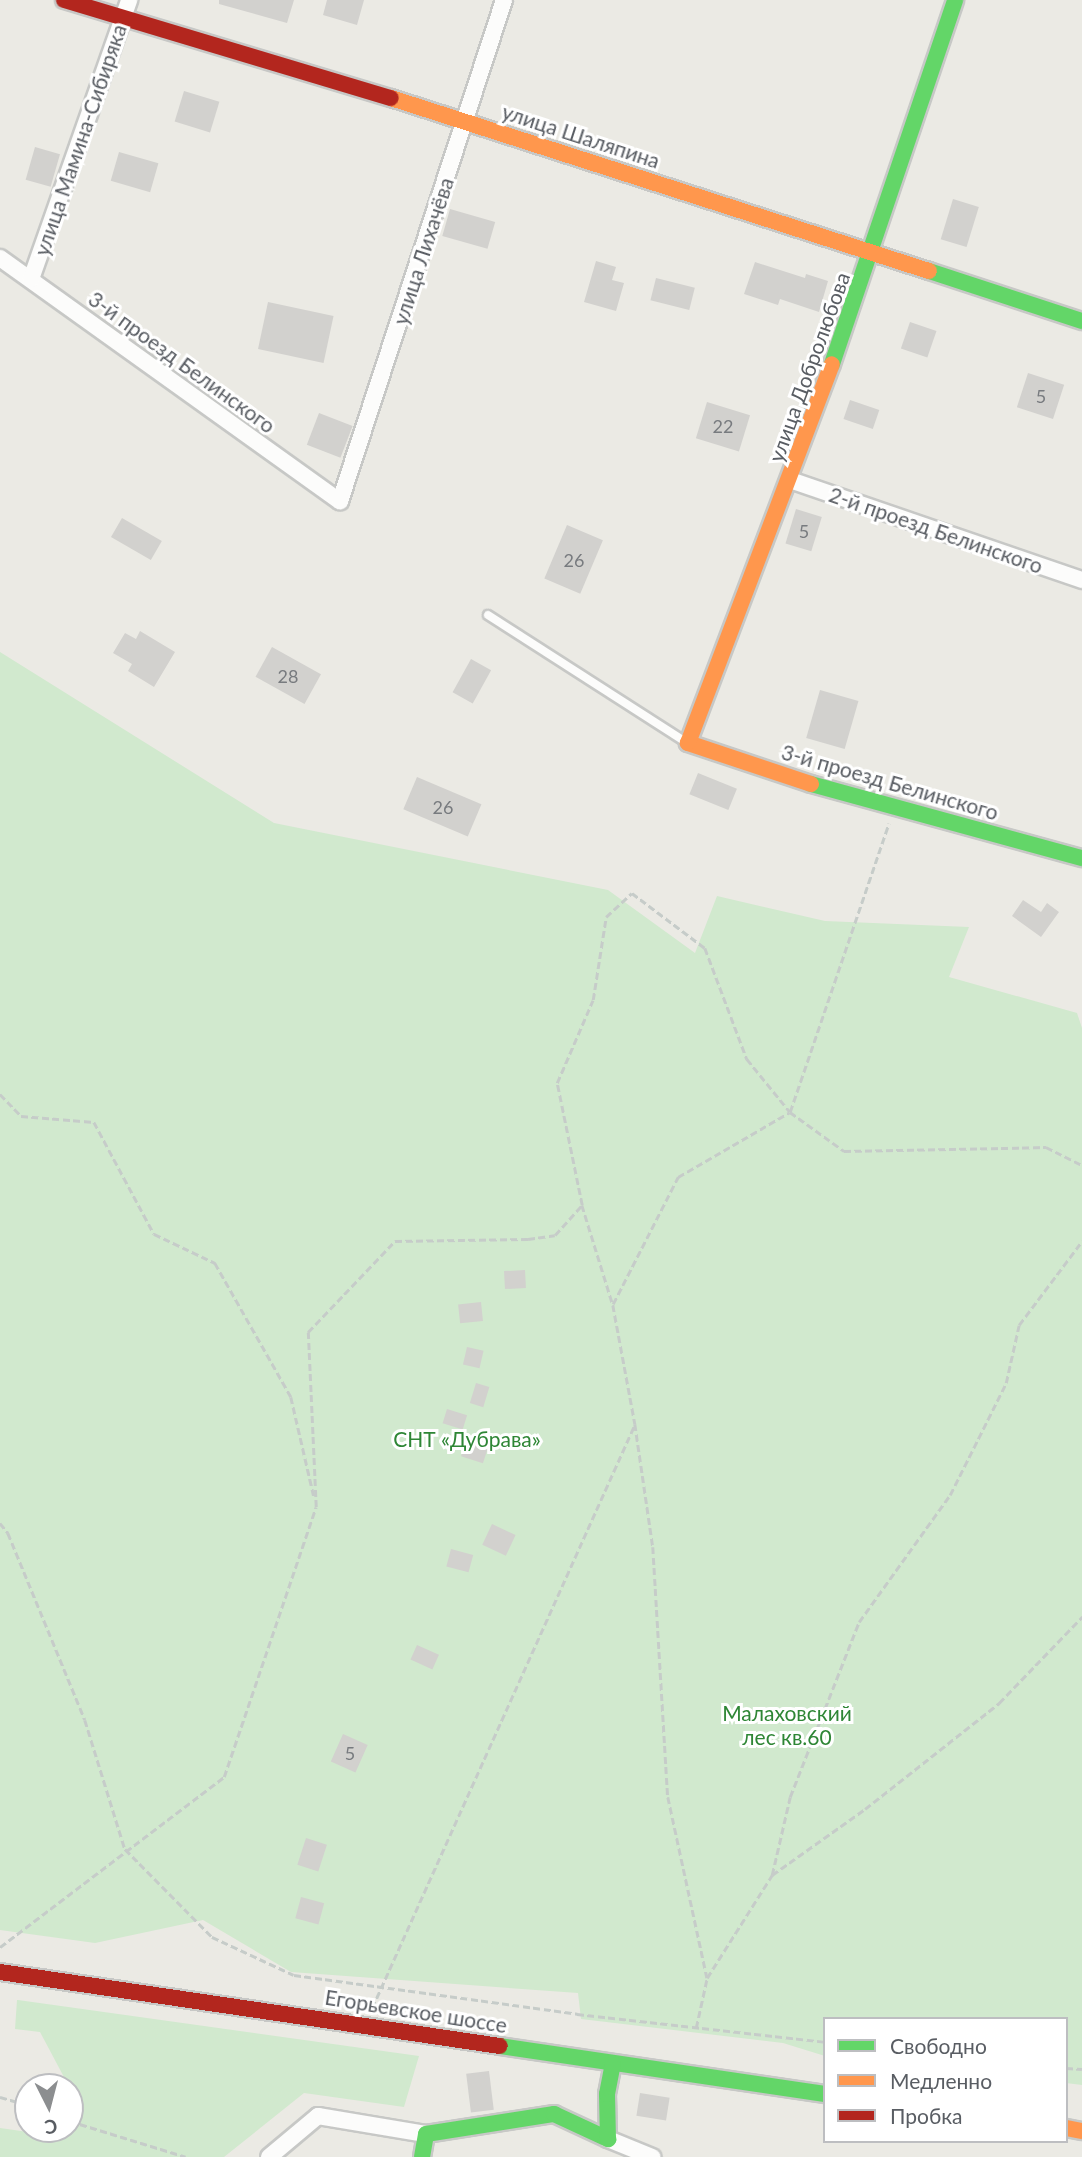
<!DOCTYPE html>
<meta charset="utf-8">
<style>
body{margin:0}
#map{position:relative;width:1082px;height:2157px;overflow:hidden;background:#ebeae4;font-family:Lato,sans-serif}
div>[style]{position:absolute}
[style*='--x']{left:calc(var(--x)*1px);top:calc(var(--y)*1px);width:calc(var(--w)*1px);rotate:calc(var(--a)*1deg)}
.green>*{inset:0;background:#d1e9ce}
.building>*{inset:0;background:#d2d1ce;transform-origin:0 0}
.path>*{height:2.5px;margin-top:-1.25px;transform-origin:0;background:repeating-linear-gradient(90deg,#c6ccc9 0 7px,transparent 0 10.5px)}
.roads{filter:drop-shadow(2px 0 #c7c8c6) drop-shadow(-2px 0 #c7c8c6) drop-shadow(0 2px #c7c8c6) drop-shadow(0 -2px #c7c8c6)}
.lane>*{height:8px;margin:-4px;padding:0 4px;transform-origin:4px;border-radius:4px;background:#fcfcfb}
.street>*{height:16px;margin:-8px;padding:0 8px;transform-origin:8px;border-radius:8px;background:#fcfcfb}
.fast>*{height:16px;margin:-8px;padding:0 8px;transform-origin:8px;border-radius:8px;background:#63d668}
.slow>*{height:16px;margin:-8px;padding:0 8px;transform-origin:8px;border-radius:8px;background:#ff974d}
.jam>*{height:16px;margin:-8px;padding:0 8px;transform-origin:8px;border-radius:8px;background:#b3261e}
span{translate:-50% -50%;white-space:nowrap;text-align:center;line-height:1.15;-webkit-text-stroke:6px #fff;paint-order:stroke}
.number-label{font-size:18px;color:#787b7f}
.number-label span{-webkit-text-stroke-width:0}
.street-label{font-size:21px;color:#595d63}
.park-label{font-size:21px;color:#2e8635}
.legend{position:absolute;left:823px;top:2017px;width:245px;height:126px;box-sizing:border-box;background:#fff;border:2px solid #bdbec1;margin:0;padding:9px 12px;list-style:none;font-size:21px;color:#595d63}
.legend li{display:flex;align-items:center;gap:14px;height:35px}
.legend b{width:35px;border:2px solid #bdbec1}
.north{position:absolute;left:14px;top:2073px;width:70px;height:70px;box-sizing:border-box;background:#fff;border:2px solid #bdbec1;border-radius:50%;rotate:174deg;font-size:19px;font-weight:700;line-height:28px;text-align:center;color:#595d63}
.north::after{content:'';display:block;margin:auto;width:24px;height:32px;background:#8c8e90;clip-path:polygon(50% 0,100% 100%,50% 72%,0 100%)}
</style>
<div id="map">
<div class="green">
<i style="clip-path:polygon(0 652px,274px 823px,608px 890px,695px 953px,717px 896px,825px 921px,969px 927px,949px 977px,1077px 1013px,1082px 1028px,1082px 2085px,1066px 2083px,1066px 2019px,825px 2019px,825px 2056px,783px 2043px,581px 2019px,578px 1993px,291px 1972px,203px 1920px,95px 1943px,0 1930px)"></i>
<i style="clip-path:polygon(17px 2000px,18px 2000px,419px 2056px,404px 2107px,304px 2093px,224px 2157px,0 2157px,0 2128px,28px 2132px,30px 2129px,70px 2129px,70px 2087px,60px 2087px,65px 2079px,40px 2032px,15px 2029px)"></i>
</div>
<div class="building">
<i style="clip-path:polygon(219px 0,294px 0,287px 23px,219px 4px)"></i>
<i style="clip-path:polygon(327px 0,364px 0,357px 25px,323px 15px)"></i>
<i style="left:184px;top:91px;width:37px;height:32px;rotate:17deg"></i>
<i style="left:35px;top:147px;width:26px;height:34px;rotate:16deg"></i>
<i style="left:119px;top:152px;width:41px;height:30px;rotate:16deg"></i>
<i style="left:953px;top:199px;width:27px;height:42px;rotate:17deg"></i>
<i style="left:450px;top:209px;width:47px;height:28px;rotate:16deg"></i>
<i style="clip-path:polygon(596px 261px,616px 267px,612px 280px,624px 283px,616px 311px,584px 302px)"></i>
<i style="clip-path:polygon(755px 262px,805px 278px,806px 274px,828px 281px,819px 312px,780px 299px,778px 305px,744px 294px)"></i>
<i style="left:656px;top:278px;width:40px;height:23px;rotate:14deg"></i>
<i style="left:268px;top:302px;width:67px;height:48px;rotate:12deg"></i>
<i style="left:910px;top:322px;width:28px;height:28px;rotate:19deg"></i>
<i style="left:1028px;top:373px;width:38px;height:36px;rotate:18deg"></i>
<i style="left:850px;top:400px;width:31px;height:20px;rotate:19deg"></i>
<i style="left:707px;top:402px;width:45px;height:38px;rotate:17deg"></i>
<i style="left:319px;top:413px;width:36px;height:34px;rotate:21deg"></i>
<i style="left:796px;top:509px;width:27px;height:36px;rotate:17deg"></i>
<i style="left:122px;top:518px;width:46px;height:22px;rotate:30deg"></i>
<i style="left:567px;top:525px;width:39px;height:58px;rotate:23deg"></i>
<i style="clip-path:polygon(140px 631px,175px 652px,154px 687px,128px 671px,132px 664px,113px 653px,125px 633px,136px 639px)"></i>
<i style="left:272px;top:647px;width:56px;height:34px;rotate:29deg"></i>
<i style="left:471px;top:659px;width:23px;height:38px;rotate:29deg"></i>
<i style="left:820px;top:690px;width:40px;height:50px;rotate:16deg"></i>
<i style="left:698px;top:773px;width:42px;height:23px;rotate:22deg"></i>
<i style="left:417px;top:777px;width:70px;height:35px;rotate:23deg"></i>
<i style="clip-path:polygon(1023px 900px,1041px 912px,1047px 903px,1059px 912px,1041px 937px,1012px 916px)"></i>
<i style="left:525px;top:1270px;width:18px;height:21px;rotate:87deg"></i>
<i style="left:481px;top:1302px;width:19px;height:23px;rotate:84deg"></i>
<i style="left:467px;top:1347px;width:17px;height:18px;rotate:13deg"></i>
<i style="left:476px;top:1383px;width:14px;height:21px;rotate:17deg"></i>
<i style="left:447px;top:1409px;width:21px;height:15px;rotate:17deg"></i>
<i style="left:466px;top:1441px;width:23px;height:16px;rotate:18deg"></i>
<i style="left:492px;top:1524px;width:26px;height:23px;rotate:25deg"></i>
<i style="left:451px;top:1549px;width:23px;height:18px;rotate:15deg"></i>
<i style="left:417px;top:1645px;width:24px;height:16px;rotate:24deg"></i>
<i style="left:343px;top:1734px;width:27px;height:30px;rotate:24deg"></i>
<i style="left:306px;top:1838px;width:22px;height:28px;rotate:18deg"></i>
<i style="left:301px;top:1897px;width:24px;height:22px;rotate:15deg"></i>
<i style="left:489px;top:2071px;width:39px;height:23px;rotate:83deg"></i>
<i style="left:640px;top:2093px;width:30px;height:23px;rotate:9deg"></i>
</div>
<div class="path">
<i style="--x:0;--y:1094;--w:30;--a:46"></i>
<i style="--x:21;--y:1116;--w:73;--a:4.7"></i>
<i style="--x:94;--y:1122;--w:127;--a:61.8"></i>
<i style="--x:154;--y:1234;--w:68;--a:25.4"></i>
<i style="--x:215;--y:1263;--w:154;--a:60.4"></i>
<i style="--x:291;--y:1397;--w:103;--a:77"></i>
<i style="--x:582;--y:1205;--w:105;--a:72.8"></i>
<i style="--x:613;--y:1305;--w:121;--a:79.5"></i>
<i style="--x:635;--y:1424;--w:124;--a:81.7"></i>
<i style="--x:653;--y:1547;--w:250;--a:86.6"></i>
<i style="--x:668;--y:1797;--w:185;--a:77.8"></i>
<i style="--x:613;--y:1304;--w:143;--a:-62.9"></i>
<i style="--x:678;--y:1177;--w:129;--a:-30.1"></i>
<i style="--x:790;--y:1112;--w:305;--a:-71.1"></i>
<i style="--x:0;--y:1523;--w:13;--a:51"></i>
<i style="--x:8;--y:1533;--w:202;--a:67.6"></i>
<i style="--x:85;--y:1720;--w:135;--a:72.8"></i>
<i style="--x:125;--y:1849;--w:124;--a:45.3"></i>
<i style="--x:212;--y:1937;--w:90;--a:24.9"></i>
<i style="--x:294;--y:1975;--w:286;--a:7.8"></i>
<i style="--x:577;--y:2014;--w:250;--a:6.4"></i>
<i style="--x:772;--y:1875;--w:80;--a:-77"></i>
<i style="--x:790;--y:1797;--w:188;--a:-68.5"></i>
<i style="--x:859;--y:1622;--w:156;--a:-54.4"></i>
<i style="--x:950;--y:1495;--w:125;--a:-63.4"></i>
<i style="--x:1006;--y:1383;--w:59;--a:-77.4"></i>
<i style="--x:1019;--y:1325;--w:105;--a:-53.1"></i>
<i style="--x:0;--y:1947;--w:281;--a:-37.2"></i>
<i style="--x:224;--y:1777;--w:285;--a:-71.2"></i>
<i style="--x:316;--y:1507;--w:175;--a:-92.6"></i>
<i style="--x:308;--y:1332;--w:126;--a:-46.3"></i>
<i style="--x:395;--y:1241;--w:133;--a:-0.9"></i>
<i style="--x:528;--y:1239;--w:27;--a:-8"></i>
<i style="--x:555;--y:1235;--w:40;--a:-48"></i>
<i style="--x:582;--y:1205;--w:125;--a:-101.6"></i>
<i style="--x:557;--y:1083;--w:90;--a:-66.6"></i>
<i style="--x:593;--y:1000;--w:84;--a:-81.1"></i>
<i style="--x:606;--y:917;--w:35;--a:-43"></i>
<i style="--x:632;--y:893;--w:91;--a:37"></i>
<i style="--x:705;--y:948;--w:119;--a:69.3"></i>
<i style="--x:747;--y:1059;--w:68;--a:50.9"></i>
<i style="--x:790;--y:1112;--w:67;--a:35.8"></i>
<i style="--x:844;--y:1151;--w:202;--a:-1.1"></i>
<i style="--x:1046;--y:1147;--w:40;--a:26.6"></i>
<i style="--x:372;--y:2008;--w:640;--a:-65.76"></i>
<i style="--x:696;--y:2028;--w:51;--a:-77.6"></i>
<i style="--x:707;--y:1978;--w:122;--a:-57.7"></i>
<i style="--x:772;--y:1875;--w:114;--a:-35.4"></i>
<i style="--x:865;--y:1809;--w:171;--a:-38.3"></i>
<i style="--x:999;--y:1703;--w:120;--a:-46"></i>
<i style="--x:1066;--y:2068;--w:16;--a:4"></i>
<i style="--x:0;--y:2097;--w:29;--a:16"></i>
<i style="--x:70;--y:2121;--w:121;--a:17.2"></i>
</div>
<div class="roads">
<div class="lane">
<i style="--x:488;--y:615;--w:235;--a:32.7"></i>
</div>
<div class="street">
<i style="--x:0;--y:258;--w:418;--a:35.6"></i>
<i style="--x:340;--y:501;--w:527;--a:-71.87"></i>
<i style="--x:31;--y:279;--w:296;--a:-70.6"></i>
<i style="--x:790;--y:480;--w:309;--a:18.9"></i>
<i style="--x:608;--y:2139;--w:48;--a:22.2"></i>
<i style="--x:269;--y:2157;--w:64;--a:-39.9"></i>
<i style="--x:318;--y:2116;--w:109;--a:9.5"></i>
</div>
<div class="fast">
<i style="--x:929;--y:271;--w:161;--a:18.1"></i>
<i style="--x:832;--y:364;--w:384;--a:-71.3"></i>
<i style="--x:811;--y:784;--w:281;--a:15.3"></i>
<i style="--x:500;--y:2046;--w:329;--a:8.4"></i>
<i style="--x:422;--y:2157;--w:23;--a:-80"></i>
<i style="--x:426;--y:2134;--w:130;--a:-8.9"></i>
<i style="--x:554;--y:2114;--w:60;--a:24.8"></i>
<i style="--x:608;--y:2139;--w:45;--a:-91.3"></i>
<i style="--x:607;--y:2094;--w:31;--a:-79"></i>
</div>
<div class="slow">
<i style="--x:391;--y:98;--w:565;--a:17.83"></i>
<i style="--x:811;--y:784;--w:130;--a:-161.6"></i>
<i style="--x:688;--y:743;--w:405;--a:-69.2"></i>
<i style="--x:1066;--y:2128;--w:16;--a:11"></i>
</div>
<div class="jam">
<i style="--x:64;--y:0;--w:341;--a:16.7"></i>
<i style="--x:0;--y:1972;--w:505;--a:8.42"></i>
</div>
</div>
<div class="number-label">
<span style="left:1041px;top:396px">5</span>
<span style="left:723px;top:426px">22</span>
<span style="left:804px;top:531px">5</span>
<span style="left:574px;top:560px">26</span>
<span style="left:288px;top:676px">28</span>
<span style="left:443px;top:807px">26</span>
<span style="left:350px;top:1753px">5</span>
</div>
<div class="street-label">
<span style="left:581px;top:136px;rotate:18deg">улица Шаляпина</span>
<span style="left:80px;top:140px;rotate:-71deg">улица Мамина-Сибиряка</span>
<span style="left:423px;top:251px;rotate:-72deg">улица Лихачёва</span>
<span style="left:182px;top:362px;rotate:36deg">3-й проезд Белинского</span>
<span style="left:809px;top:367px;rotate:-70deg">улица Добролюбова</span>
<span style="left:936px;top:530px;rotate:19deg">2-й проезд Белинского</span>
<span style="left:890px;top:782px;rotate:16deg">3-й проезд Белинского</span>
<span style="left:416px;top:2011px;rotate:9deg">Егорьевское шоссе</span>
</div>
<div class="park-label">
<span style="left:467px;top:1439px">СНТ «Дубрава»</span>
<span style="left:787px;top:1725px">Малаховский<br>лес кв.60</span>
</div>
<ul class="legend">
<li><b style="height:9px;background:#63d668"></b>Свободно</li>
<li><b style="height:9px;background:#ff974d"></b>Медленно</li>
<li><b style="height:9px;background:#b3261e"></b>Пробка</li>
</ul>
<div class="north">С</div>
</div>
